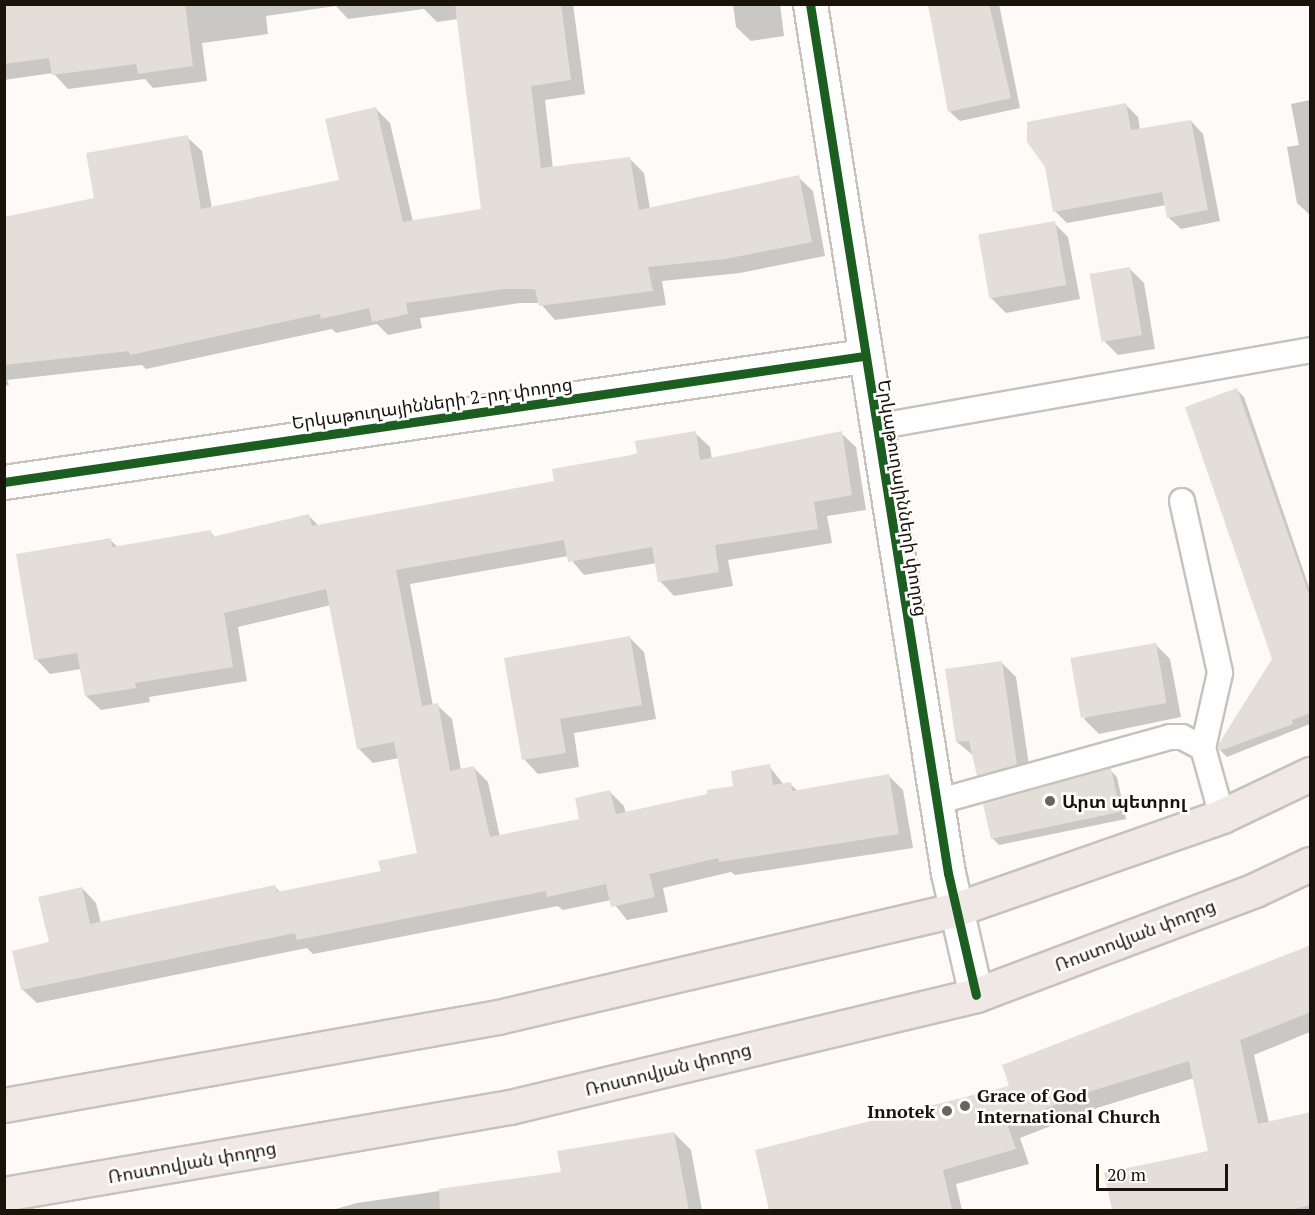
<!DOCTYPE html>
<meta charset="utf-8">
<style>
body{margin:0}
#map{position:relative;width:1315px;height:1215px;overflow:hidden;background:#fdfaf7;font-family:"PT Serif","Noto Sans Armenian",serif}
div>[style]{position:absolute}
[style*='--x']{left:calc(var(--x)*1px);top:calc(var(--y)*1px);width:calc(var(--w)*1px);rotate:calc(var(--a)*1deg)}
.shadow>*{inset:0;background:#0003}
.building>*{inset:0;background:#e3ded8;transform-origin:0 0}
.roads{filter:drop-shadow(2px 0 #c7c2bc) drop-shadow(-2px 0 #c7c2bc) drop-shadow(0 2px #c7c2bc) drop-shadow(0 -2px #c7c2bc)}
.lane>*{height:24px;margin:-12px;padding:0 12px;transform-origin:12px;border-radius:12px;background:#fffefe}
.street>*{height:33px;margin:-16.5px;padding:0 16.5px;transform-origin:16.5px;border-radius:16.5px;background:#fffefe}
.primary>*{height:33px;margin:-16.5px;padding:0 16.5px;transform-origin:16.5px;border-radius:16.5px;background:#efe8e5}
.cycleway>*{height:9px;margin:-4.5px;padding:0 4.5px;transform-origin:4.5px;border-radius:4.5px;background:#1b5e20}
.dots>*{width:16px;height:16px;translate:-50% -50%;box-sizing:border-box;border:3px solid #fff;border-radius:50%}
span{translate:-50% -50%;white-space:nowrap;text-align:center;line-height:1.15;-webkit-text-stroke:5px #fff;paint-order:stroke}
.street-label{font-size:18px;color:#1a1309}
.poi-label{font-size:18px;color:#1a1309;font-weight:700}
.left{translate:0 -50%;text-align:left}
.right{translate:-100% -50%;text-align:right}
.frame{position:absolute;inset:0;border:6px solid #1a1309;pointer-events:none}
.scale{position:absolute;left:1096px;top:1164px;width:132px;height:27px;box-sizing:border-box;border:3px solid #1a1309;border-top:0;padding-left:8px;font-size:18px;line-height:21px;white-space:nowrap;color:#1a1309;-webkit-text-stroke:4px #fff;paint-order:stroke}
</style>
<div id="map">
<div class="shadow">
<i style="clip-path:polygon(4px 4px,573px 4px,585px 94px,545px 100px,553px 169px,630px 159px,644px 173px,650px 209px,798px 177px,813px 191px,825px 256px,740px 273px,662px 281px,666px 305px,555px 320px,540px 303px,520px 303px,420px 318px,422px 328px,388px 335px,377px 324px,336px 333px,332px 329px,146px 369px,142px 365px,7px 380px,9px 385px,4px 386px,4px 301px,13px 300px,96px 199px,187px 137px,202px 151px,212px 209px,341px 181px,376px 109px,390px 123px,413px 222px,482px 211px,458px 19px,437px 22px,424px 9px,348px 19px,336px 6px,266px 16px,268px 34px,202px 43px,207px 81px,153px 88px,145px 79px,68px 89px,53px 73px,4px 80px)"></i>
<i style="clip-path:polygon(733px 4px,780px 4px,784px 36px,751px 41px,736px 27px)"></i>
<i style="clip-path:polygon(928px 4px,999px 4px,1020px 108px,960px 121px,950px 112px)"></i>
<i style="clip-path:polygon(1310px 100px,1310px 215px,1297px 203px,1287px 147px,1299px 145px,1291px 104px)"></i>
<i style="clip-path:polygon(1126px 105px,1138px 117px,1140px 130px,1191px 121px,1203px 134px,1220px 221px,1181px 229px,1168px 217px,1166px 205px,1067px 223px,1055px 211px)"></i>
<i style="clip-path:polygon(1054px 223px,1068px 237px,1080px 299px,1006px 313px,991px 298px)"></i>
<i style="clip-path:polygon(1130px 269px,1144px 283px,1155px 349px,1118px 355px,1104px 341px)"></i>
<i style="clip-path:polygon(1237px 390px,1244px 397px,1310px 590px,1310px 724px,1227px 757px,1220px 750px,1273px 659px)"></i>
<i style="clip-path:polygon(695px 433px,710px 447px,712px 459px,841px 433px,856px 447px,866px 510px,827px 516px,832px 543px,728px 560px,733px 586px,674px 596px,660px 581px,657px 563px,584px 575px,568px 556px,410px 584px,433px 706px,437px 705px,452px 719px,461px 770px,474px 768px,488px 782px,500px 837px,581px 820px,610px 792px,624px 806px,626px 814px,709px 795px,735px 787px,769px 766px,784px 785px,790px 784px,798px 791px,888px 775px,903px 790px,913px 848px,735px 875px,731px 872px,663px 888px,668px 912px,627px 920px,611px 900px,563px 910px,558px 906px,313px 954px,307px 948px,37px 1003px,22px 989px,82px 888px,96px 903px,101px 923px,275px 887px,281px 893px,382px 873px,419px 854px,399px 758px,373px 763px,358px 748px,331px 605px,238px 627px,247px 681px,149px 697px,150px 702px,101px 710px,86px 696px,81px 669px,50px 674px,36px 659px,110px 540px,118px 547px,210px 532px,216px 538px,309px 516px,319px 526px,556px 482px)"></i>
<i style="clip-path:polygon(630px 638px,644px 652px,656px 719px,574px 733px,579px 767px,538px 774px,524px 759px)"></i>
<i style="clip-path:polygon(1156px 645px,1170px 659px,1181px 717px,1099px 734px,1084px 719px)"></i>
<i style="clip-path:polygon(1002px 663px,1016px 677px,1031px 779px,993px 789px,978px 775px,974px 756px,957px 742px)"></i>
<i style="clip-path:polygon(1110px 770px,1117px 777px,1126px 819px,999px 845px,992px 838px)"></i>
<i style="clip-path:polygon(1310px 946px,1310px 1032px,1254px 1055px,1269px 1123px,1310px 1114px,1310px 1210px,1114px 1210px,1106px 1174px,1210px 1152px,1194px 1078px,1097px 1108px,1020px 1138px,1029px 1164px,956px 1184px,962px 1210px,770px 1210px,757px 1151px,1011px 1087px)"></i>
<i style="clip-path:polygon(674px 1133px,691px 1150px,702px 1210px,332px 1210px,357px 1203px,563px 1173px)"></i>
</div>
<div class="building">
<i style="clip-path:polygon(4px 4px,185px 4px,193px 66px,138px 74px,136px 64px,52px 75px,49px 58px,4px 64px)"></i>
<i style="clip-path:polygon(455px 4px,561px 4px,571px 80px,531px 86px,541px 168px,630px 157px,639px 210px,799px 175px,812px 242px,725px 259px,648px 267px,653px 291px,539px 306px,535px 289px,504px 289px,406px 303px,408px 314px,372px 322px,369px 308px,321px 319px,320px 314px,130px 355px,129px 351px,5px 365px,4px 217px,94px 198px,86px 153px,188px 135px,201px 209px,339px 180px,325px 119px,376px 107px,403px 222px,481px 209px)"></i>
<i style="clip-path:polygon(928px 4px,989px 4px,1011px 98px,948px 112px)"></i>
<i style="clip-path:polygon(1126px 103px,1131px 130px,1191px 120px,1208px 210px,1167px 218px,1162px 192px,1053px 212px,1045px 167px,1027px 142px,1027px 122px)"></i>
<i style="left:1055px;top:221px;width:65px;height:78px;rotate:80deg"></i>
<i style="left:1130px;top:267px;width:69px;height:41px;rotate:80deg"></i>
<i style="clip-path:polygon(1237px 388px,1311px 600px,1311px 713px,1292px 720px,1293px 724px,1219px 751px,1218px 745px,1272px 659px,1185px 407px)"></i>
<i style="clip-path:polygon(696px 431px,700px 460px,842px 431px,852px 495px,814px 502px,818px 529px,715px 545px,719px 572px,658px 582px,652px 547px,568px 562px,564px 540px,396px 570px,422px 706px,438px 703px,450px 771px,474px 766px,490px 837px,579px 819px,575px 798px,610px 790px,616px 814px,707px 794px,707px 790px,733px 786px,731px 771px,770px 764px,773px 785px,791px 782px,792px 791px,889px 774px,899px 834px,719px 862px,718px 858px,649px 874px,655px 897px,611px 907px,606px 884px,547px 897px,546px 891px,297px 940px,295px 933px,21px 990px,12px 951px,49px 942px,38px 897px,82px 887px,90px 924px,275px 885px,277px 892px,381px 871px,378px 861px,417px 853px,394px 742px,357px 749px,326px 589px,224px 613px,233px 667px,135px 683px,136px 688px,85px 696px,77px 653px,34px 660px,16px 554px,111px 538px,112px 547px,211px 530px,212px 537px,309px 514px,312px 526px,554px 481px,552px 469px,637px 454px,635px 441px)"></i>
<i style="clip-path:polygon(630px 636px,642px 705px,560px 719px,566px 753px,522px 760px,504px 658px)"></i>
<i style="left:1156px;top:643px;width:61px;height:87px;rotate:80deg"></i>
<i style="clip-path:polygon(1002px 661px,1017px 765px,977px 776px,969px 741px,956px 742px,945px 669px)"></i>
<i style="clip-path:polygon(1111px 768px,1120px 812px,991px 839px,983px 804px)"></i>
<i style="clip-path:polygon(1311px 945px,1311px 1012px,1240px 1040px,1258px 1124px,1311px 1112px,1311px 1205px,1290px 1210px,1112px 1210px,1104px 1173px,1208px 1151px,1189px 1061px,1082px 1094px,1007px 1124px,1016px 1149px,943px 1170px,952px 1210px,769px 1210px,755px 1150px,1009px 1086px,1002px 1065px)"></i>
<i style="clip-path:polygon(674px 1132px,689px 1210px,440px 1210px,439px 1189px,561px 1172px,557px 1151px)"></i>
</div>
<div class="roads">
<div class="lane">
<i style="--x:875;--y:427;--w:442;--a:-10"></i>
<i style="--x:1182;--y:501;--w:176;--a:77.5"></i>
<i style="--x:1220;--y:673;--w:77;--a:102.8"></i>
<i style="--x:1203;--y:748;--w:71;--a:74.4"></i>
<i style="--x:936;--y:802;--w:243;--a:-15.5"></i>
<i style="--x:1170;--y:737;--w:12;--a:0"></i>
<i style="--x:1182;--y:737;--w:24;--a:28"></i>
</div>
<div class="street">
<i style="--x:810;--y:4;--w:880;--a:80.98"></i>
<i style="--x:948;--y:873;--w:125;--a:77.1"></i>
<i style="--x:4;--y:482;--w:868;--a:-8.34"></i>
</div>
<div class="primary">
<i style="--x:4;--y:1105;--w:502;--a:-10.1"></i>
<i style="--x:498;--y:1017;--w:468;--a:-13.2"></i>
<i style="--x:954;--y:910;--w:284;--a:-19.3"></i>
<i style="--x:1222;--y:816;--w:98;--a:-25.5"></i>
<i style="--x:4;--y:1194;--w:513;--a:-9.76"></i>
<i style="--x:510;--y:1107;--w:479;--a:-13.5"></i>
<i style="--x:976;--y:995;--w:298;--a:-20.6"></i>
<i style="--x:1255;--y:890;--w:61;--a:-25.3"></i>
</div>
</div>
<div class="cycleway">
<i style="--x:810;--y:4;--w:880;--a:80.98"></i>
<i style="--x:948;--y:873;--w:125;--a:77.1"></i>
<i style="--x:4;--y:482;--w:868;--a:-8.34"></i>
</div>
<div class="dots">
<i style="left:1050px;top:801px;background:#69645c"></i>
<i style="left:965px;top:1106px;background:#69645c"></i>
<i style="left:947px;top:1111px;background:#69645c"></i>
</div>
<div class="street-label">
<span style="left:432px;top:403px;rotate:-8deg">Երկաթուղայինների 2-րդ փողոց</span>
<span style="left:903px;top:498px;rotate:81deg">Երկաթուղայինների փողոց</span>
<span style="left:1135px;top:935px;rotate:-21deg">Ռոստովյան փողոց</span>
<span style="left:668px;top:1069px;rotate:-14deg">Ռոստովյան փողոց</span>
<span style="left:192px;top:1162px;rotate:-10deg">Ռոստովյան փողոց</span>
</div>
<div class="poi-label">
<span class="left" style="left:1062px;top:801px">Արտ պետրոլ</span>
<span class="left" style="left:977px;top:1106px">Grace of God<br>International Church</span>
<span class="right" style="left:935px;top:1111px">Innotek</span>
</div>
<div class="frame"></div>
<div class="scale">20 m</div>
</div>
